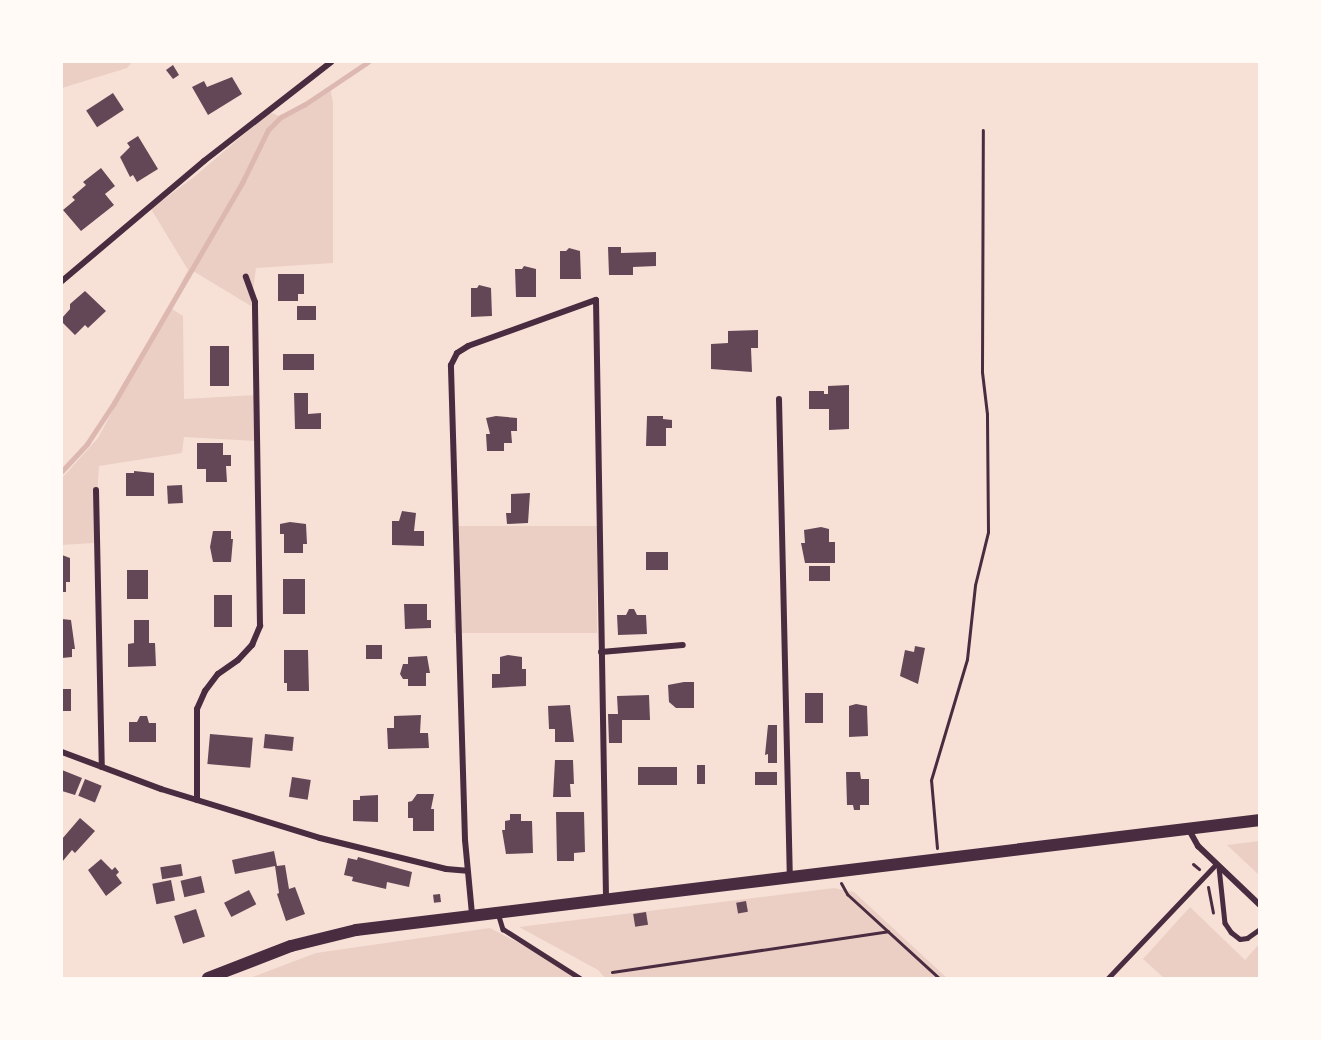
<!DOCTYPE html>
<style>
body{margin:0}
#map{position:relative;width:1321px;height:1040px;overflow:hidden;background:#f7e1d7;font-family:"Varela Round",sans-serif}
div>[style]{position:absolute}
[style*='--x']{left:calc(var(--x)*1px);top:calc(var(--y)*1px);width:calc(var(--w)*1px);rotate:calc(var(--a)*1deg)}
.green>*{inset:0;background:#ebcfc5;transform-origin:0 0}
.stream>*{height:4.5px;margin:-2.25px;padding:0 2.25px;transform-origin:2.25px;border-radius:2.25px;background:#dcb8b0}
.building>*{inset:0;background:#644757;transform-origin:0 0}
.path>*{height:3px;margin:-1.5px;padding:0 1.5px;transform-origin:1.5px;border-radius:1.5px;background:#4a2c40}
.service>*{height:4.5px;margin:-2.25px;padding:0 2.25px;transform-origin:2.25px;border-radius:2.25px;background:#4a2c40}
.minor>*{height:6px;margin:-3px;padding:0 3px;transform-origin:3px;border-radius:3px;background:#4a2c40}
.secondary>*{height:12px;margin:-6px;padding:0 6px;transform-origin:6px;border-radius:6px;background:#4a2c40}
span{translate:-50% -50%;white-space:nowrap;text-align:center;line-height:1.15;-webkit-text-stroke:6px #fffaf5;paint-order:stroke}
.frame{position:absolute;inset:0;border:63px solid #fffaf5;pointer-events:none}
</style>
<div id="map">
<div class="green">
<i style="clip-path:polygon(62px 62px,132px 62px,127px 68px,62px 88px)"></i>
<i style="clip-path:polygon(330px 87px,333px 103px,333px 263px,256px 268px,251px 306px,193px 271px,169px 307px,183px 316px,184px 399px,256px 395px,258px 441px,184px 437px,182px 453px,99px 466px,94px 543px,62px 545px,62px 478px,98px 438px,188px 270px,151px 209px,194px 177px,270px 112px,281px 117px)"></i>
<i style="left:454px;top:526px;width:143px;height:107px"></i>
<i style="clip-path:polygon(1259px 841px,1260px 841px,1259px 875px,1227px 845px)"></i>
<i style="clip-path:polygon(834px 888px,854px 892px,947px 978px,605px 978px,598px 970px,519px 927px)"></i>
<i style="clip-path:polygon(1190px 907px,1245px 960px,1259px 944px,1259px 978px,1164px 978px,1143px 959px)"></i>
<i style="clip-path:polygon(490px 928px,561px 965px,578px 978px,250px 978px,316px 953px)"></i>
</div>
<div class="stream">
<i style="--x:62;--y:471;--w:37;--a:-47"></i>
<i style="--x:87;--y:444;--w:49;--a:-56.6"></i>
<i style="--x:114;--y:403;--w:255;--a:-59.8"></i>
<i style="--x:242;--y:183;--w:59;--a:-63.9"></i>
<i style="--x:268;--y:130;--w:18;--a:-45"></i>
<i style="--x:281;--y:117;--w:26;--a:-28"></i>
<i style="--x:304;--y:105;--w:77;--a:-33.9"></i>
</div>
<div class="building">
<i style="clip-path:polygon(173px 65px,179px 75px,173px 79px,166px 70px)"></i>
<i style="clip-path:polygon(232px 77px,242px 94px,208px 115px,192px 87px,204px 81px,207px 87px)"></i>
<i style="left:113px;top:93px;width:20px;height:32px;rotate:57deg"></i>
<i style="clip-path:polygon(138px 136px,158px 169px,137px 182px,133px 175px,130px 177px,120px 157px,130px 147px,127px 143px)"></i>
<i style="clip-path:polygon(101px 168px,115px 186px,105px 194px,114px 205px,81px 231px,63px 210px,75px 200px,72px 197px,86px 185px,83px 182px)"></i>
<i style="clip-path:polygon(608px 247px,621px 247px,621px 253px,656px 252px,656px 266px,633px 267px,633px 275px,609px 275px)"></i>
<i style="clip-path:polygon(569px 248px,580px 251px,581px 279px,560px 279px,560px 251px,566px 251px)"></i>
<i style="clip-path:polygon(524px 266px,536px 269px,536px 297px,516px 297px,515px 269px,522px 269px)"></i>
<i style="clip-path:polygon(278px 274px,304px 274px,304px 294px,298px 294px,298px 301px,278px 301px)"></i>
<i style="clip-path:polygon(479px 285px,491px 288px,492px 316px,471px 317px,471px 288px,477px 288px)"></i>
<i style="clip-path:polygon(85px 291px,106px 311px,88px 328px,85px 325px,75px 335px,62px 322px,62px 318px,70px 309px,70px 304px)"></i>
<i style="left:316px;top:306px;width:14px;height:19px;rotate:90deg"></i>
<i style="clip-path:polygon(758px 330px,758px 348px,751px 348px,752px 372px,711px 369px,711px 344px,728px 343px,728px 331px)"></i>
<i style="left:210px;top:346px;width:19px;height:40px"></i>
<i style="left:283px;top:354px;width:31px;height:16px"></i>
<i style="clip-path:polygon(849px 385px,849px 429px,829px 430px,829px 409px,809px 409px,809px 391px,824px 391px,824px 394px,828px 394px,828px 386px)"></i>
<i style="clip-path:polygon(294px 393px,308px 393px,308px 414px,321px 413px,321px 429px,295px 429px)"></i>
<i style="clip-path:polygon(496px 416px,517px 418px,517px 431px,511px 431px,512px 443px,504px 443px,504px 451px,487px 451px,486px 434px,490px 434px,486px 418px)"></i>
<i style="clip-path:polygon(647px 416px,663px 416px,663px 419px,672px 420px,672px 428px,666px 428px,666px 446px,646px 446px)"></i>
<i style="clip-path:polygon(197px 443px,223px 443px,223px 455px,231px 455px,231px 466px,226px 466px,227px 482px,206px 482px,206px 469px,197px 469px)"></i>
<i style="clip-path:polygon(134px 471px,154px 473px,154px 496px,126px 496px,126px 473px,134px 473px)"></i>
<i style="left:182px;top:485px;width:18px;height:15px;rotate:87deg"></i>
<i style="clip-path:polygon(530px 493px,528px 523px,507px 524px,506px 513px,511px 513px,511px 494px)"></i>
<i style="clip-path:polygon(402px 511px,416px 513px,414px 531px,424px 531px,424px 546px,392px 545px,392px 521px,399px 521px)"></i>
<i style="clip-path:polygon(290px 522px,306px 524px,307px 544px,303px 544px,303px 553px,284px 553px,284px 534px,280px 534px,280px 524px)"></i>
<i style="clip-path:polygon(821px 527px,829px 529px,829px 542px,835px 542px,835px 563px,805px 563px,801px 543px,805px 543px,804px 530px)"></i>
<i style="clip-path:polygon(213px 531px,231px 531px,231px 539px,233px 539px,231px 562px,213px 562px,210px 547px)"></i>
<i style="left:668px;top:552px;width:18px;height:22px;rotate:90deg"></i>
<i style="clip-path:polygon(62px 555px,70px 558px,70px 582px,66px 582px,66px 592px,62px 592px)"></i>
<i style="left:830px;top:566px;width:15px;height:21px;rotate:90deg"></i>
<i style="left:148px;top:570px;width:29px;height:21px;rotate:90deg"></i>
<i style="left:283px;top:579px;width:22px;height:35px"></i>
<i style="left:214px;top:595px;width:18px;height:32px"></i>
<i style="clip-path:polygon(404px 604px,427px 604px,427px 620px,431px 620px,431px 628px,405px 629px)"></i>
<i style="clip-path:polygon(629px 609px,634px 609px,637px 615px,646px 615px,647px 634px,618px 635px,617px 615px,626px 615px)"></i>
<i style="clip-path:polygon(62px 619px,71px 620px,75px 649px,72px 649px,72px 657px,62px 658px)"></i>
<i style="clip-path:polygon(134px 620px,149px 620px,149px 643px,155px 643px,156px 666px,128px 667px,128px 644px,134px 643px)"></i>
<i style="left:366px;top:645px;width:16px;height:14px"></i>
<i style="clip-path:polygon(915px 646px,925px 648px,918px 684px,900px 676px,905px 650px,914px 652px)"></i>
<i style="clip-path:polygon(284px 650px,308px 650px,309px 691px,287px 691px,287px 683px,284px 683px)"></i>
<i style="clip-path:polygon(508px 655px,522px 657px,522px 669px,526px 669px,526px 686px,492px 688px,492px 674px,500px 674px,500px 657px)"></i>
<i style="clip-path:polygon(427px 656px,430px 673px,426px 673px,426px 686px,408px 686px,408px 679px,403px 679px,400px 674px,403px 664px,408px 664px,408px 657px)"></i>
<i style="clip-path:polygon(684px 682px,694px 682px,694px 708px,676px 708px,669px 702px,668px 685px)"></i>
<i style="left:62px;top:689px;width:9px;height:22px"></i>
<i style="left:805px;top:693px;width:18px;height:30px"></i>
<i style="clip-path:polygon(649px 695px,650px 720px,622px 720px,622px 743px,609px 743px,608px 714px,618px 714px,617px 696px)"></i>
<i style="clip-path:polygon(856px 704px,867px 706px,868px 736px,849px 737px,849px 706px)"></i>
<i style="clip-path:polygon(570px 705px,574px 742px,555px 742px,555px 729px,549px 729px,548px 706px)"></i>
<i style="clip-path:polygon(421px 715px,420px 733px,428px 733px,429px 748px,388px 749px,387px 728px,394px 728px,394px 716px)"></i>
<i style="clip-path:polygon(140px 716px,147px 716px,149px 723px,156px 723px,156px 742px,129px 742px,129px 722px,137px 722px)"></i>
<i style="clip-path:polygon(768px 725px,777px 725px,777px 763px,768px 763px,768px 754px,765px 755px)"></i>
<i style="left:210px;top:734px;width:43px;height:30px;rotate:5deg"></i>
<i style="left:265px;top:734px;width:29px;height:14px;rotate:6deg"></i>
<i style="clip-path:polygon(555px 760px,573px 760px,574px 784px,570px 784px,571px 797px,553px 797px)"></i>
<i style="left:697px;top:765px;width:8px;height:19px"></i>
<i style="left:677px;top:767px;width:18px;height:39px;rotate:90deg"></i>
<i style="clip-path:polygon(62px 770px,82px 778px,75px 795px,62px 791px)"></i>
<i style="left:755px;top:772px;width:22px;height:13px"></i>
<i style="clip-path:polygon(846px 772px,860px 772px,861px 779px,869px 779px,869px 805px,860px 805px,860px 810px,854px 810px,853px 805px,847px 805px)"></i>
<i style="left:292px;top:777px;width:19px;height:20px;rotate:9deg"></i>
<i style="left:85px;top:779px;width:18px;height:18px;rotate:22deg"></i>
<i style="clip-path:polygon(417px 794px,434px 794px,431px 809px,434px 809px,434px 831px,413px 831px,413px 818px,408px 818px,408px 802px,412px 801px)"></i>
<i style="clip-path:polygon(378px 795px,378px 822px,353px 821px,353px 800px,360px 800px,360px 796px)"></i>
<i style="clip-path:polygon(556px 812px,584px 812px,585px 852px,574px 853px,574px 861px,557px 861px)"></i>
<i style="clip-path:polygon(510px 814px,521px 814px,521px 821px,532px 821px,533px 853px,506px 854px,502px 830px,505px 830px,505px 821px,510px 820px)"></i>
<i style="clip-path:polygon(80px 818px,95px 831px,75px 853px,72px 850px,62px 862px,62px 839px)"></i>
<i style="clip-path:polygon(274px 851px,277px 866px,285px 865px,289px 889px,295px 887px,305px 914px,286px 921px,277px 894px,279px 893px,275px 866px,235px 874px,232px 860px)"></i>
<i style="clip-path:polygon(358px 857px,412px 872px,409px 887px,387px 882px,386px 889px,352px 881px,353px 877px,344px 875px,348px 858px,357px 860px)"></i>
<i style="clip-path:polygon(101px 859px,112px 870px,115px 867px,119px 872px,116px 875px,122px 883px,106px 896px,88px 870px)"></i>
<i style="left:181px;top:864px;width:12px;height:21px;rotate:81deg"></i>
<i style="left:201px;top:876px;width:17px;height:21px;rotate:77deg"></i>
<i style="left:171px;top:880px;width:21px;height:19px;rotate:79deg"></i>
<i style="left:249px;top:890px;width:16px;height:28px;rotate:63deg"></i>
<i style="left:440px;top:894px;width:8px;height:7px;rotate:83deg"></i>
<i style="left:746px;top:901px;width:11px;height:10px;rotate:80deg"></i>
<i style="left:196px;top:909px;width:29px;height:23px;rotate:72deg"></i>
<i style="left:646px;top:912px;width:13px;height:13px;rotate:81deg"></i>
</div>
<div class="path">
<i style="--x:937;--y:848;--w:68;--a:-95"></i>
<i style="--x:931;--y:780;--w:126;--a:-73.4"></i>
<i style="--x:967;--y:659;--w:74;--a:-83.8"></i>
<i style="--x:975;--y:585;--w:55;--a:-76.2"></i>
<i style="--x:988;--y:532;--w:118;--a:-90.5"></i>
<i style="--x:987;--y:414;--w:42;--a:-96.8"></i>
<i style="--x:982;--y:372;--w:242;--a:-89.8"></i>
<i style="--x:1193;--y:864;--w:8;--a:40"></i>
<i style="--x:841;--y:883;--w:13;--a:61"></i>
<i style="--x:847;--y:894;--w:125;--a:42.4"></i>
<i style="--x:1208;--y:887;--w:26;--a:79"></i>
<i style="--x:612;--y:972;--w:279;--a:-8.4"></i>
</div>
<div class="service">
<i style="--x:1219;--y:867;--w:56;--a:83.9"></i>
<i style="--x:1225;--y:923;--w:11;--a:56"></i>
<i style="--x:1231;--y:932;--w:11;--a:38"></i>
<i style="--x:1240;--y:939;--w:7;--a:-8"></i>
<i style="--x:1247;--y:938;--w:16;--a:-35"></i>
<i style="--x:498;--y:913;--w:17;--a:73"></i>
<i style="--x:503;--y:929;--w:91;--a:32.5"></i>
<i style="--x:1108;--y:978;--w:157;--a:-46.5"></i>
</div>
<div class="minor">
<i style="--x:62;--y:281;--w:186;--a:-40.2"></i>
<i style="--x:204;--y:161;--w:161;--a:-37.9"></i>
<i style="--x:779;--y:399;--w:477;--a:88.7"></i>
<i style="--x:96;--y:490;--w:277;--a:88.8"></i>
<i style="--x:601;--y:652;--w:82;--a:-4.9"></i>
<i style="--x:62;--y:752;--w:106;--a:20.5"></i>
<i style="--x:161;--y:789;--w:166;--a:17.1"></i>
<i style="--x:320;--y:838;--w:130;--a:13.8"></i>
<i style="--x:446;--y:869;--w:21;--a:5"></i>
<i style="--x:197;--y:800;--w:91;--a:-90"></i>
<i style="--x:197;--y:709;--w:20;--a:-66"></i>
<i style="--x:205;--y:691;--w:21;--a:-53"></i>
<i style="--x:218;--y:674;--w:24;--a:-35"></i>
<i style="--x:238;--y:660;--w:21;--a:-47"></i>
<i style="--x:252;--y:645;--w:21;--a:-67"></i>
<i style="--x:260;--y:626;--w:324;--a:-90.9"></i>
<i style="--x:255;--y:302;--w:27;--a:-110"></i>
<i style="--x:1188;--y:828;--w:21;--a:61"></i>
<i style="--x:1198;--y:846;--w:86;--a:43.6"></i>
<i style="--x:472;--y:914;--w:74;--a:-95.4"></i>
<i style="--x:465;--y:840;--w:475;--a:-91.7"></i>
<i style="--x:451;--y:365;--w:13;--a:-63"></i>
<i style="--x:457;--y:353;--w:13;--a:-32"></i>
<i style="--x:468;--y:346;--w:136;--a:-19.8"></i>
<i style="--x:596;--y:300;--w:598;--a:89.04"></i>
</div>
<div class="secondary">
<i style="--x:208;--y:978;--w:89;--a:-21.1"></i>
<i style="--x:291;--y:946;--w:67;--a:-13.8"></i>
<i style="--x:356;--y:930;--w:911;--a:-6.94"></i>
</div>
<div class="frame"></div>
</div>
